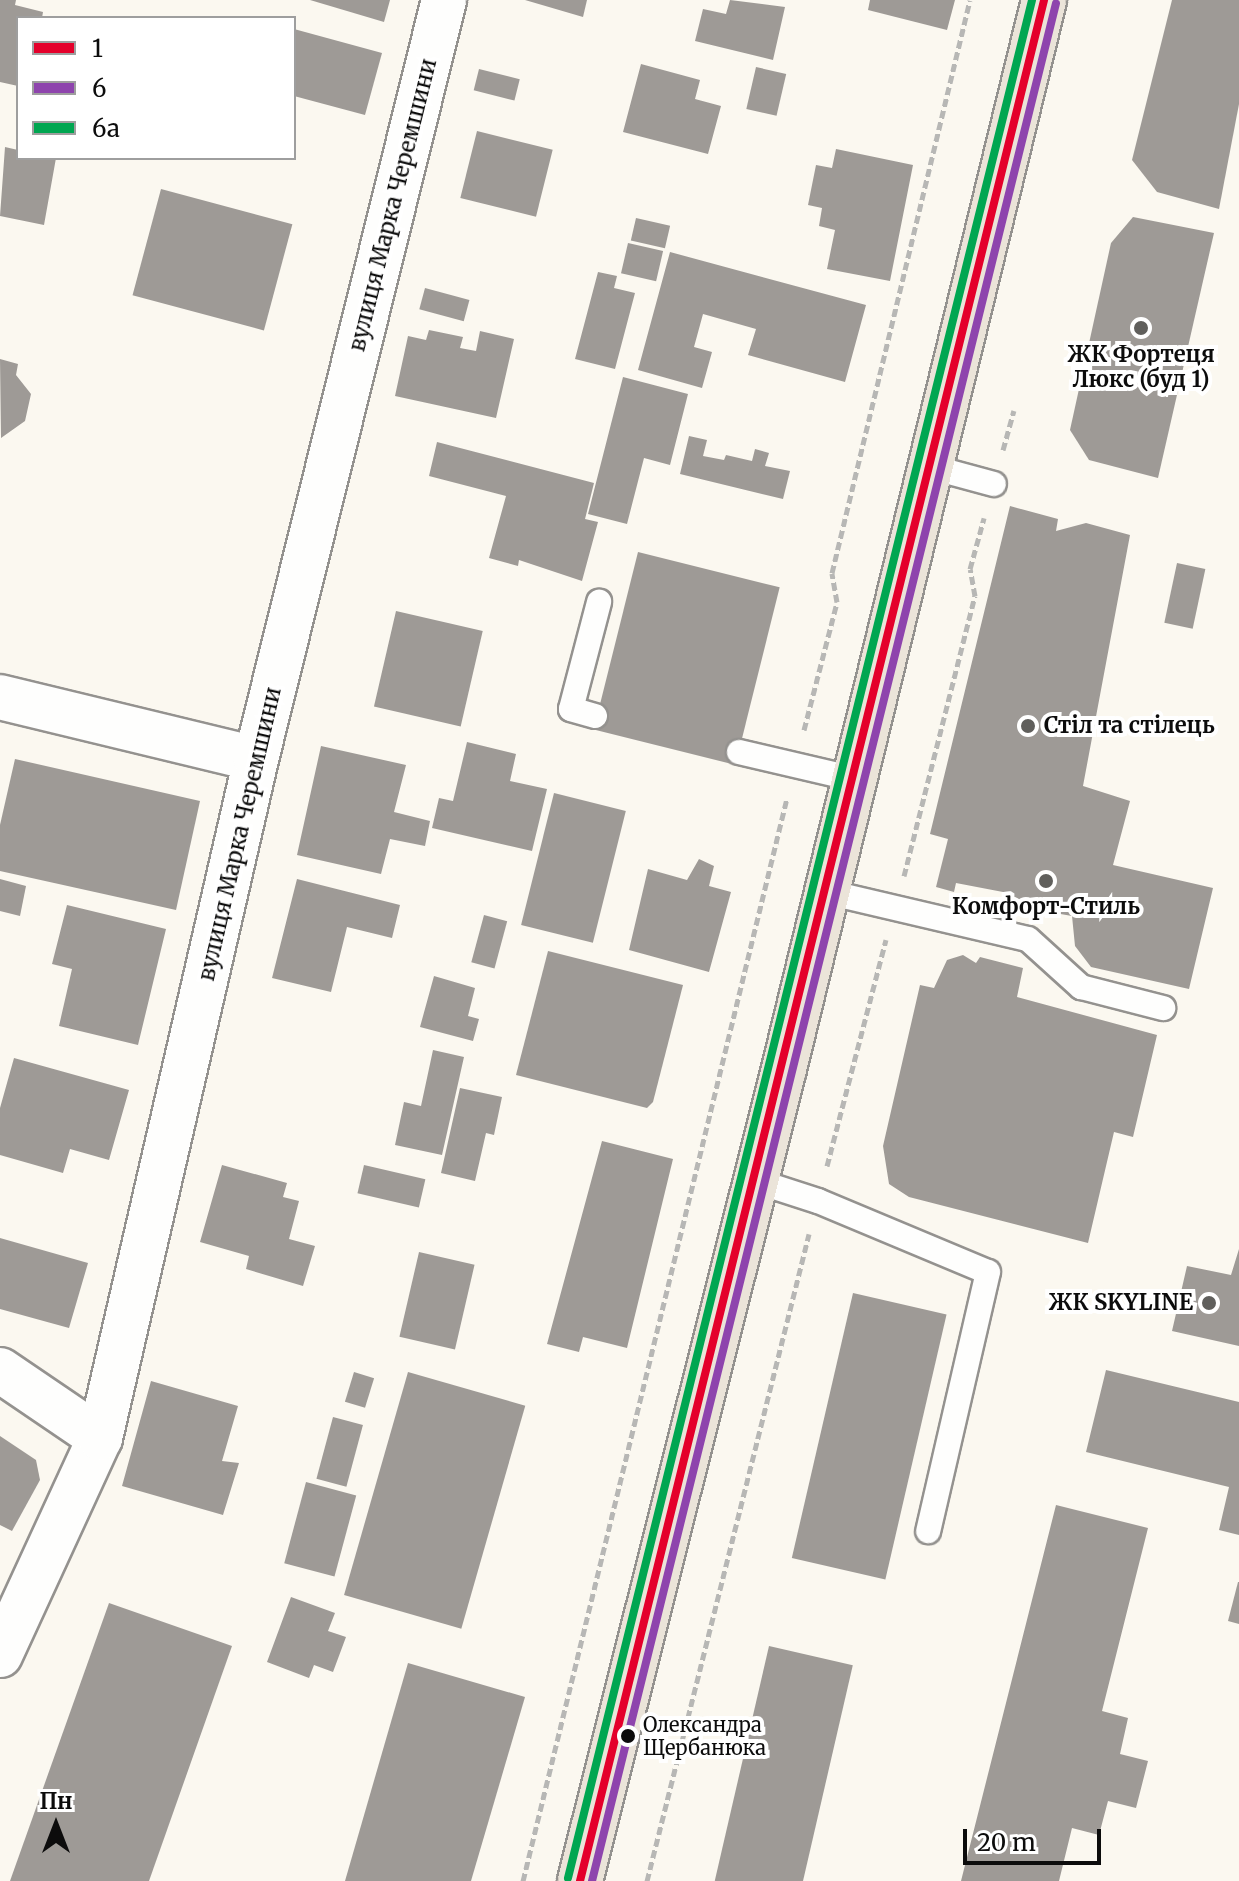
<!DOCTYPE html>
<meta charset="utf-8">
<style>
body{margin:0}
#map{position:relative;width:1239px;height:1881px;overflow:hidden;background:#fbf8f0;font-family:Merriweather,serif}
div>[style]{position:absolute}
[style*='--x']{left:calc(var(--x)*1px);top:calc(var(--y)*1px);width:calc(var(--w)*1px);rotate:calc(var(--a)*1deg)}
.building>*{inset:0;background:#9e9a96;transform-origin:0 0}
.path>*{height:5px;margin-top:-2.5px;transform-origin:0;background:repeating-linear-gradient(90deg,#b7b7b5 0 8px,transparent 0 12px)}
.roads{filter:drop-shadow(2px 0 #94928f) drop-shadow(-2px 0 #94928f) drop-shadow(0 2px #94928f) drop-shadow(0 -2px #94928f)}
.lane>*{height:24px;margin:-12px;padding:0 12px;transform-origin:12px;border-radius:12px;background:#fefefd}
.street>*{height:44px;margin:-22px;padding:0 22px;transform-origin:22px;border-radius:22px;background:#fefefd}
.primary>*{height:44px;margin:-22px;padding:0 22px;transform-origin:22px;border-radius:22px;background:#ebe4d9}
.bus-1>*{height:8px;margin:-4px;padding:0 4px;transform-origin:4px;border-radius:4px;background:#e4002b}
.bus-2>*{height:8px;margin:-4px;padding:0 4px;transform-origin:4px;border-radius:4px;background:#8e44ad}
.bus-3>*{height:8px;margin:-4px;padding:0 4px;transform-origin:4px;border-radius:4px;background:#00a651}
.dots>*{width:22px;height:22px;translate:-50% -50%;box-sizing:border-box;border:4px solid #fff;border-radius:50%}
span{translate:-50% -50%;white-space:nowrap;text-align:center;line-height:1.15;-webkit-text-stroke:8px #fff;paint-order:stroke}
.bus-label{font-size:20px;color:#0c0c0c}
.left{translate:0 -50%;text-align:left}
.street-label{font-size:22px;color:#0c0c0c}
.poi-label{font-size:22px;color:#0c0c0c;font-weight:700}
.right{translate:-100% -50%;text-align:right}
.legend{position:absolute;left:16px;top:16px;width:280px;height:144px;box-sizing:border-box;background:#fff;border:2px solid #9e9e9e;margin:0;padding:10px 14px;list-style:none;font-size:24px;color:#0c0c0c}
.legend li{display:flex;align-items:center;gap:16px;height:40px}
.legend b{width:40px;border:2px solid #9e9e9e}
.north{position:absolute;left:16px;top:1785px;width:80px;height:80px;-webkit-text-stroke:6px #fff;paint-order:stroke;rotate:0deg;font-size:22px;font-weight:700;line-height:32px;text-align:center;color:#0c0c0c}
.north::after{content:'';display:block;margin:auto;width:28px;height:36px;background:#0c0c0c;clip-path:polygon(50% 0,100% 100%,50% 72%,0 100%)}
.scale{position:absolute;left:963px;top:1829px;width:138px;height:36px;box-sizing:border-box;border:4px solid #0c0c0c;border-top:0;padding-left:10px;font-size:24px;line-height:28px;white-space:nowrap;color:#0c0c0c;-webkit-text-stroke:6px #fff;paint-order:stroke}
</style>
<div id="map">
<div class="building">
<i style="clip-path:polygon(0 0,16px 0,15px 5px,43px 12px,42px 18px,18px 18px,18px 86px,0 82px)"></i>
<i style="clip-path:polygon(310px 0,390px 0,384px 22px)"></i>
<i style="clip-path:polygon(525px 0,587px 0,583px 17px)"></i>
<i style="clip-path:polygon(730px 0,785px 7px,773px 60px,695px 41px,703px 9px,726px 14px)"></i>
<i style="clip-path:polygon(870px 0,955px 0,947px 30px,868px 10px)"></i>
<i style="clip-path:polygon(1172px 0,1239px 0,1239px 104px,1219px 209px,1157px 192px,1132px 160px)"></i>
<i style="clip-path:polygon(294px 29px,382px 53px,365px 115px,294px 96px)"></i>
<i style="clip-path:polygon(641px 64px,700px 80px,695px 99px,721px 106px,708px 154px,623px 132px)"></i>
<i style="left:756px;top:67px;width:31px;height:43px;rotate:13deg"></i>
<i style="left:479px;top:69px;width:42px;height:22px;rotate:14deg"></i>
<i style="left:477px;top:131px;width:78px;height:69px;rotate:14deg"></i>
<i style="clip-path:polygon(5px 147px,18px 150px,18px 158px,56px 158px,44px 225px,0 216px)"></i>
<i style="clip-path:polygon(836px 149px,913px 165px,890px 281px,827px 269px,835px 230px,819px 226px,822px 208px,808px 205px,816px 165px,832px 168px)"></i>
<i style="left:161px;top:189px;width:136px;height:110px;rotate:15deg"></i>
<i style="clip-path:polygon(1133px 217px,1214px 233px,1158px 478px,1089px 460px,1070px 430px,1111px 243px)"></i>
<i style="left:636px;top:218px;width:35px;height:23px;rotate:13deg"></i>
<i style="left:628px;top:243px;width:36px;height:31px;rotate:13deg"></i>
<i style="clip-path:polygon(670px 252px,866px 305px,845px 382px,748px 355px,756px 329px,703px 314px,694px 347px,712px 352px,702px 388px,638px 370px)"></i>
<i style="clip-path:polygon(598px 272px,617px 276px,614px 288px,635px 293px,615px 369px,575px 359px)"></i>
<i style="left:425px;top:288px;width:46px;height:22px;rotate:15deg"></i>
<i style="clip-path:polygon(429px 330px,463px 337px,460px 348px,476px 351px,480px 331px,514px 339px,496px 418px,395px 396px,408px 336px,426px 340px)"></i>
<i style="clip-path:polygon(0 359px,18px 364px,16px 375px,31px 394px,25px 421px,1px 438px)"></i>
<i style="clip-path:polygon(623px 377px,688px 394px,670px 465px,644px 458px,627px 524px,588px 514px)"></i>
<i style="clip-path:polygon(689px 436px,707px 440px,703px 456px,724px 460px,726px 455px,752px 461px,755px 449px,769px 453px,765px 466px,790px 471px,783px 499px,680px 474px)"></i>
<i style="clip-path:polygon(437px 442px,594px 483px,585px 519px,598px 522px,582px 581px,519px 560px,518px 566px,489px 558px,506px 496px,429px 476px)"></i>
<i style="clip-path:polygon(1010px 506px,1058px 519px,1056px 531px,1086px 523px,1130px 535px,1083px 786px,1130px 801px,1113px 865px,1213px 888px,1189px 989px,1091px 967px,1075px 946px,1072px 916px,1049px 912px,1003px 892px,956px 883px,954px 892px,936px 887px,948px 839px,930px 834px)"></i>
<i style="left:638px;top:552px;width:146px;height:183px;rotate:14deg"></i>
<i style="left:1177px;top:563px;width:29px;height:61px;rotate:12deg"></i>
<i style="left:396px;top:611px;width:89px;height:98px;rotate:13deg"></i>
<i style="clip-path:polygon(467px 742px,516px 754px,510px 781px,547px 789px,532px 851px,432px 828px,439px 798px,453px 801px)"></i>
<i style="clip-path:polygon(321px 746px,406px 765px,394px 812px,430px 821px,425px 846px,390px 839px,381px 874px,297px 855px)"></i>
<i style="clip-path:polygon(15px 759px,200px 801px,176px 910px,0 871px,0 825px)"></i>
<i style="left:554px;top:793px;width:74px;height:136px;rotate:14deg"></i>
<i style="clip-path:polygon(699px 859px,714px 866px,709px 886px,731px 892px,709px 972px,629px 950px,648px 869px,687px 880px)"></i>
<i style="clip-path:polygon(0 879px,26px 886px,20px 916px,0 911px)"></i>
<i style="clip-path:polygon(297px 879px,400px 905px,392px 938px,347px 927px,331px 992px,272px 978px)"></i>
<i style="clip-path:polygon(67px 905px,166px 929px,138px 1045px,59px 1026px,72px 969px,52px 964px)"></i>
<i style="left:484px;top:915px;width:24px;height:49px;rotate:15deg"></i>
<i style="clip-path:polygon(548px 951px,683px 985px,653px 1102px,647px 1108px,516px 1075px)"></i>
<i style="clip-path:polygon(963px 955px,976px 963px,980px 957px,1023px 968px,1017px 997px,1157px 1035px,1133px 1137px,1114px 1132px,1088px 1243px,909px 1197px,889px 1184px,883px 1146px,920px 985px,934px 988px,947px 960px)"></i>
<i style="clip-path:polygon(434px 976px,475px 988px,468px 1016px,479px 1019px,473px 1041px,420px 1027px)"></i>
<i style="clip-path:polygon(433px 1050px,464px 1057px,442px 1155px,395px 1145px,404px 1102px,421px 1106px)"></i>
<i style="clip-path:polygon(14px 1058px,129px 1090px,109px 1160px,70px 1149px,63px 1173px,0 1155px,0 1108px)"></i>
<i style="clip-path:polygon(460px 1088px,502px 1097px,494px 1135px,486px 1133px,475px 1181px,441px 1173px)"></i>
<i style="clip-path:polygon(602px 1141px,673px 1159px,627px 1348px,583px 1337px,579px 1352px,547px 1344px)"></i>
<i style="clip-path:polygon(222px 1165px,287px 1183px,283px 1197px,299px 1201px,289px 1239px,315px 1246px,303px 1286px,246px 1269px,249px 1256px,200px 1242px)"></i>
<i style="left:364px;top:1165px;width:63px;height:29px;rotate:13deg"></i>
<i style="clip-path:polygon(0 1238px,88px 1263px,69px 1328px,0 1309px)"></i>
<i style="clip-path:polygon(1239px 1249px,1239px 1346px,1172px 1331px,1187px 1266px,1231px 1275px)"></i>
<i style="left:419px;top:1252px;width:57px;height:87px;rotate:13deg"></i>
<i style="left:853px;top:1293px;width:96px;height:272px;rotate:13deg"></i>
<i style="clip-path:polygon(1106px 1370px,1239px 1402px,1239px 1535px,1219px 1530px,1229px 1487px,1086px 1452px)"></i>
<i style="left:354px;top:1372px;width:21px;height:31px;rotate:17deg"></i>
<i style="left:408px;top:1372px;width:122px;height:232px;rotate:16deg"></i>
<i style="clip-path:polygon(151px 1381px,238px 1406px,222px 1461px,239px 1463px,223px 1515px,122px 1486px)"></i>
<i style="left:333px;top:1417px;width:31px;height:64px;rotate:15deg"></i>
<i style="clip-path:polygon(0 1436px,36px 1460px,40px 1480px,12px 1531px,0 1525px)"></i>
<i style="left:306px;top:1482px;width:52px;height:84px;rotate:15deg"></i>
<i style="clip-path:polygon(1056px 1505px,1148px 1528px,1102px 1711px,1128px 1718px,1120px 1754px,1148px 1761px,1136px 1808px,1108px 1801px,1099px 1835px,1072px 1828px,1059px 1881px,961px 1881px)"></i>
<i style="clip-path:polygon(1238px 1582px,1239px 1582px,1239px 1624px,1228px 1621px)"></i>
<i style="clip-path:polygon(291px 1597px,335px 1613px,328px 1631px,346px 1637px,333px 1672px,314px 1665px,309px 1678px,267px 1662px)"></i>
<i style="clip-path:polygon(109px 1603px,232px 1646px,149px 1881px,10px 1881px)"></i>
<i style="left:769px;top:1646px;width:86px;height:241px;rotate:13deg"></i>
<i style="clip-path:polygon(408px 1663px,525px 1697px,471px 1881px,345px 1881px)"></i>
</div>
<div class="path">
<i style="--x:1003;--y:450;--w:41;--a:-74.6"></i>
<i style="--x:804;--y:730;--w:132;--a:-75.5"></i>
<i style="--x:837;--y:602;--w:29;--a:-100"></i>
<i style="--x:832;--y:573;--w:589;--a:-76.46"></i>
<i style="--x:904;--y:876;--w:289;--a:-75.8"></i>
<i style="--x:975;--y:596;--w:27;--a:-100"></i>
<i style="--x:970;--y:569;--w:53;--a:-74.6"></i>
<i style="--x:827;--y:1166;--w:234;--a:-75.4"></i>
<i style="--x:523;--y:1881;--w:1115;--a:-76.3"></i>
<i style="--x:647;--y:1881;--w:667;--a:-75.94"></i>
</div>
<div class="roads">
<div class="lane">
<i style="--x:931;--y:467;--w:65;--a:15.1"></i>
<i style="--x:595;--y:716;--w:25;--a:-164"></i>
<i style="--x:571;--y:709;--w:111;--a:-75.3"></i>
<i style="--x:739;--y:752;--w:119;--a:13.1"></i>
<i style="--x:827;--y:892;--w:206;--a:13.2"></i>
<i style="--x:1028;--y:939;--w:72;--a:42.2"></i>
<i style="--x:1081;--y:987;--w:85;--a:14.4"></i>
<i style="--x:756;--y:1181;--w:65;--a:17.9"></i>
<i style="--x:818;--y:1201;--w:184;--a:22.7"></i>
<i style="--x:988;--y:1272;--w:266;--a:103"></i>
</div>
<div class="street">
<i style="--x:0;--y:697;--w:263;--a:13.6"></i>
<i style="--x:0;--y:1370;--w:121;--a:34.2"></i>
<i style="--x:0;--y:1655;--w:239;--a:-65.3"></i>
<i style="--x:100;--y:1438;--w:697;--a:-77.06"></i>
<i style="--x:256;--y:759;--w:782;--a:-76.09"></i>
</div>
<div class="primary">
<i style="--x:580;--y:1881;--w:837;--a:-75.9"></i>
<i style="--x:784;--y:1069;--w:1100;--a:-76.33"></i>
</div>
</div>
<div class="bus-1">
<i style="--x:580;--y:1881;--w:1937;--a:-76.14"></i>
</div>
<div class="bus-2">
<i style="--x:592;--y:1881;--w:1934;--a:-76.12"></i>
</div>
<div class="bus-3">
<i style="--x:568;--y:1878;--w:1934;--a:-76.12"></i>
</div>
<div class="dots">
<i style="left:1141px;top:328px;background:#605f5c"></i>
<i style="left:1028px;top:726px;background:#605f5c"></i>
<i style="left:1046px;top:881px;background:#605f5c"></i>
<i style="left:1209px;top:1303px;background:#605f5c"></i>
<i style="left:628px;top:1736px;background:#0c0c0c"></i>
</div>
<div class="bus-label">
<span class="left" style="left:643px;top:1736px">Олександра<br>Щербанюка</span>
</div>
<div class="street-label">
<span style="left:393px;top:205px;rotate:-76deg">вулиця Марка Черемшини</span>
<span style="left:240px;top:834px;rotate:-77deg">вулиця Марка Черемшини</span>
</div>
<div class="poi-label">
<span style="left:1141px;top:367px">ЖК Фортеця<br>Люкс (буд 1)</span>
<span class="left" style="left:1044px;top:726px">Стіл та стілець</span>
<span style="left:1046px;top:907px">Комфорт-Стиль</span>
<span class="right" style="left:1193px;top:1303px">ЖК SKYLINE</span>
</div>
<ul class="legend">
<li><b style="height:10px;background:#e4002b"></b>1</li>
<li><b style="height:10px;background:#8e44ad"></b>6</li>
<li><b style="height:10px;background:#00a651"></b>6а</li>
</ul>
<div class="north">Пн</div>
<div class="scale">20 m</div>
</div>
